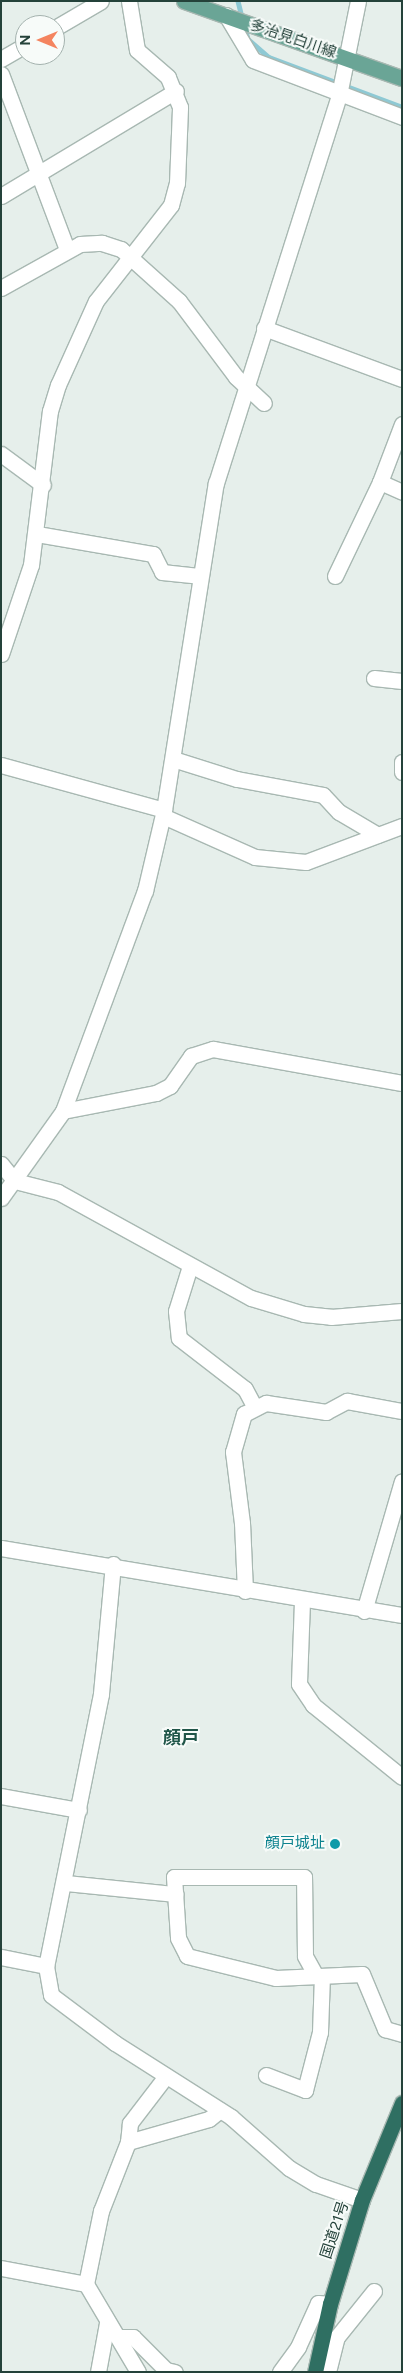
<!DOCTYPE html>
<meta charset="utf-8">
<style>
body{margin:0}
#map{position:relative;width:403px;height:2373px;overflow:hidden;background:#e6efeb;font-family:Figtree,"Noto Sans JP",sans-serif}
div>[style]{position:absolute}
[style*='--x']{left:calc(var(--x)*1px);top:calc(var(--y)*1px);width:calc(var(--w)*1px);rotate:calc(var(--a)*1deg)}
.stream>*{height:4.5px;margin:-2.25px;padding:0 2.25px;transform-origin:2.25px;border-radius:2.25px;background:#8ec9d4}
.roads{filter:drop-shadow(1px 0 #a8b8b2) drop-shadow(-1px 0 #a8b8b2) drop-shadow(0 1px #a8b8b2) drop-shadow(0 -1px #a8b8b2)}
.minor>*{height:15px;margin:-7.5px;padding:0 7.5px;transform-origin:7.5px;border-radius:7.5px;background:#fff}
.major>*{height:15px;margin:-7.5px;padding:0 7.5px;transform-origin:7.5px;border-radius:7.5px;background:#6aa596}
.highway>*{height:15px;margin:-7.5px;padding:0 7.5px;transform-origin:7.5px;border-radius:7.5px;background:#2f6f62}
.dots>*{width:14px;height:14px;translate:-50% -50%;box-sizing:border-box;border:2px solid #f7fbf9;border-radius:50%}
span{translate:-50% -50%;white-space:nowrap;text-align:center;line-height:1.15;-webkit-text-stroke:4px #f7fbf9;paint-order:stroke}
.street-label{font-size:15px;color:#24423a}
.culture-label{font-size:15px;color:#0d838f}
.right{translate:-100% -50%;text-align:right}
.quarter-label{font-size:18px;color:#1f5548;font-weight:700}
.frame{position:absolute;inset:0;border:2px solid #24423a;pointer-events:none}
.north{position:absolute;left:15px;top:15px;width:50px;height:50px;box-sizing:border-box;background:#f7fbf9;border:1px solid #a3b1ad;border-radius:50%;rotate:270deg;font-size:14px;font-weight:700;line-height:20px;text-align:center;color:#24423a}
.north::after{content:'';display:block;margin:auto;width:18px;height:22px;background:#f4845f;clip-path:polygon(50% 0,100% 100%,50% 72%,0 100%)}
</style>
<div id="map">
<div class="stream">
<i style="--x:238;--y:1;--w:16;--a:76"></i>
<i style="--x:245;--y:27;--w:12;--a:76"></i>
<i style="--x:248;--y:39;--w:28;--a:41"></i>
<i style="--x:269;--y:57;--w:142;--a:20.6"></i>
</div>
<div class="roads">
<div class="minor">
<i style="--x:226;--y:15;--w:52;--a:59"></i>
<i style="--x:253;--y:60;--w:160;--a:20.9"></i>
<i style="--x:55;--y:28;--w:53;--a:-30.4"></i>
<i style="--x:1;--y:59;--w:28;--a:-30"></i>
<i style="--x:1;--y:74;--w:188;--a:69.4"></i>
<i style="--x:1;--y:196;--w:204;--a:-31"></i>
<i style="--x:1;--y:288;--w:90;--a:-29.1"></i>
<i style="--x:80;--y:244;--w:22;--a:-3"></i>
<i style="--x:102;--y:243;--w:20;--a:18"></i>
<i style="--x:121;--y:249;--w:78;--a:41.9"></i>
<i style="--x:179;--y:301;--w:95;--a:53.1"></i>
<i style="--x:236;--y:377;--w:38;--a:43"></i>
<i style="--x:264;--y:328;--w:147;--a:20.3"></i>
<i style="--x:1;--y:454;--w:52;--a:36.4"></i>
<i style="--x:380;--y:482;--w:24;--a:24"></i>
<i style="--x:37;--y:534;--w:118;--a:9.8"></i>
<i style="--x:153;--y:554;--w:20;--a:63"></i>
<i style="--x:162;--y:572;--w:37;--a:6"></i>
<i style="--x:335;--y:576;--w:104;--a:-64.4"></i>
<i style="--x:380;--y:482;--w:62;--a:-69.2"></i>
<i style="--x:1;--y:654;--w:94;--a:-71.4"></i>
<i style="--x:31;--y:565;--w:155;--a:-83"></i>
<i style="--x:50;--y:411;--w:27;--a:-73"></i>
<i style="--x:58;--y:385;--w:92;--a:-65.7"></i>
<i style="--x:96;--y:301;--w:122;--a:-52"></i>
<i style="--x:171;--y:205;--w:23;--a:-75"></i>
<i style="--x:177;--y:183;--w:76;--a:-87.7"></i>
<i style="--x:180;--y:107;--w:32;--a:-112"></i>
<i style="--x:168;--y:77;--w:41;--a:-138.9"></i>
<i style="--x:137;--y:50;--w:50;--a:-99.3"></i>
<i style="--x:374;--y:678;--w:28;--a:6"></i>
<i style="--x:173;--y:759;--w:67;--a:17.4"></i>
<i style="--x:237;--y:779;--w:87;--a:10.5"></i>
<i style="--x:323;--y:795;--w:23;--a:47"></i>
<i style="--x:339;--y:812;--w:45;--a:30.5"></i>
<i style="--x:402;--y:762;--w:10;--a:90"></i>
<i style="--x:1;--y:765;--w:169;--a:15.4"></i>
<i style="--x:163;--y:816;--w:101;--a:24"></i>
<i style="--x:255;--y:857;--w:51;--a:5.6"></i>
<i style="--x:306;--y:862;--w:103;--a:-20.6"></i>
<i style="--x:63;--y:1111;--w:95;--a:-11"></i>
<i style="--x:156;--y:1093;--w:16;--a:-27"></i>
<i style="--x:170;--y:1086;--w:37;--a:-55"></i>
<i style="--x:191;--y:1056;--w:23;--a:-18"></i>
<i style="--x:213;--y:1049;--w:192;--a:10.2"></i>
<i style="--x:1;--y:1164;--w:22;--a:51"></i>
<i style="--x:15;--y:1181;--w:44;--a:14.3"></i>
<i style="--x:58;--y:1192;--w:220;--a:28.8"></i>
<i style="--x:251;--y:1298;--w:55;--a:16.8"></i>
<i style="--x:304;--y:1314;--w:27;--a:6"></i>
<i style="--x:331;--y:1317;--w:71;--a:-4.8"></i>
<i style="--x:1;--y:1198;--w:107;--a:-54.5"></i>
<i style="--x:63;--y:1111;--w:235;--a:-69.6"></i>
<i style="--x:145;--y:891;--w:83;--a:-76.8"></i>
<i style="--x:164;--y:810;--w:331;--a:-81"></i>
<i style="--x:216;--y:483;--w:407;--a:-72.4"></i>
<i style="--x:339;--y:95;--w:96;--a:-78.6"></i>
<i style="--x:190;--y:1266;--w:47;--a:107.3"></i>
<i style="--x:176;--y:1311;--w:27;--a:84"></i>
<i style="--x:179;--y:1338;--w:83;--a:37.7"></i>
<i style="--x:245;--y:1389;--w:19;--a:62"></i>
<i style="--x:1;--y:1548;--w:407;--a:9.5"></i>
<i style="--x:113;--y:1564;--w:131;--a:95.3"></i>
<i style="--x:101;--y:1694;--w:278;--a:101.4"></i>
<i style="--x:46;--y:1966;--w:29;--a:80"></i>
<i style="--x:51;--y:1995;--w:80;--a:36.9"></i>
<i style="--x:115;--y:2043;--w:138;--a:32.5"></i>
<i style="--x:231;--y:2117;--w:77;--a:41.3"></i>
<i style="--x:289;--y:2168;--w:31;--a:31"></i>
<i style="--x:316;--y:2184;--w:49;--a:19.2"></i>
<i style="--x:245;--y:1591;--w:68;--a:-92.5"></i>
<i style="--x:242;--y:1523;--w:72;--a:-97.2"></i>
<i style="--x:233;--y:1452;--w:40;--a:-74"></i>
<i style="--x:244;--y:1414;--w:25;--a:-27"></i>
<i style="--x:266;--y:1403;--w:61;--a:8.5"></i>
<i style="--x:326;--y:1412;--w:24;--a:-28"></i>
<i style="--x:347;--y:1401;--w:56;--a:10.3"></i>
<i style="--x:302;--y:1601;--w:83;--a:92.1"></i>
<i style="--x:299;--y:1684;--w:25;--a:56"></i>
<i style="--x:313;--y:1705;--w:114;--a:39"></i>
<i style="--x:364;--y:1611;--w:135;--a:-73.7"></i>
<i style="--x:1;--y:1796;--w:79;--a:10.2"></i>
<i style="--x:66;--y:1883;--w:110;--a:5.8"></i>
<i style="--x:1;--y:1957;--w:46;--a:11.3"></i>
<i style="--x:316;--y:1976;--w:23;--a:-119"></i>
<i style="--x:305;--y:1956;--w:79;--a:-90.7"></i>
<i style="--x:304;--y:1877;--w:130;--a:180"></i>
<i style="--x:174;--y:1877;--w:61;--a:86.2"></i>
<i style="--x:178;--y:1938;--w:20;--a:63"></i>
<i style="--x:187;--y:1956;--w:92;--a:13.9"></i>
<i style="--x:276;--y:1978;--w:86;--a:-2.7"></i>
<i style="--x:362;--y:1974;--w:60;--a:67.3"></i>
<i style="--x:385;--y:2029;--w:18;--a:16"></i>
<i style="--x:266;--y:2075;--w:42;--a:21"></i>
<i style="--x:305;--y:2090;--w:60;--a:-75.5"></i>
<i style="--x:320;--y:2032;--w:56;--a:-88"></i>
<i style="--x:128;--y:2142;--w:84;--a:-15.9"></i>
<i style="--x:209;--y:2119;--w:14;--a:-39"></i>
<i style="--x:1;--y:2268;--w:86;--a:10.7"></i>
<i style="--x:86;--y:2284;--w:75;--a:-78.4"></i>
<i style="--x:101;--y:2211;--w:74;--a:-68.6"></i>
<i style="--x:128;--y:2142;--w:19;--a:-84"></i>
<i style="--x:130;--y:2123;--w:59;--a:-52.5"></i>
<i style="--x:86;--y:2284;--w:102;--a:59.4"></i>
<i style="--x:118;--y:2337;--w:15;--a:0"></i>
<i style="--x:133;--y:2337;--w:47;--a:45"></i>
<i style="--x:166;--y:2370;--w:9;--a:13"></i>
<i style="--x:98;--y:2372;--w:50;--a:-79.6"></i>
<i style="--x:280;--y:2372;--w:31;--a:-54"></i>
<i style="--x:298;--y:2347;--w:48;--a:-65.6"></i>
<i style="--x:318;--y:2303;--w:12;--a:5"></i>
<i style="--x:328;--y:2372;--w:36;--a:-76"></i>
<i style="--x:337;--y:2337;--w:59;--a:-51.2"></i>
</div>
<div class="major">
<i style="--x:184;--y:1;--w:231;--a:19.5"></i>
</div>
<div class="highway">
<i style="--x:315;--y:2372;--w:70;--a:-77.6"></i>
<i style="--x:330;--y:2304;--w:109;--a:-72.9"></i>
<i style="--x:362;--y:2200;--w:105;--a:-67.6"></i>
</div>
</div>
<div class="dots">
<i style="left:335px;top:1844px;background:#0f9aa8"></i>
</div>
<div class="street-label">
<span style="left:293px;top:39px;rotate:19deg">多治見白川線</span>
<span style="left:335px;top:2230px;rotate:-72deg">国道21号</span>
</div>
<div class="culture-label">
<span class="right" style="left:325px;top:1844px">顔戸城址</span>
</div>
<div class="quarter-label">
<span style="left:181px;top:1738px">顔戸</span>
</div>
<div class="frame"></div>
<div class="north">N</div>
</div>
